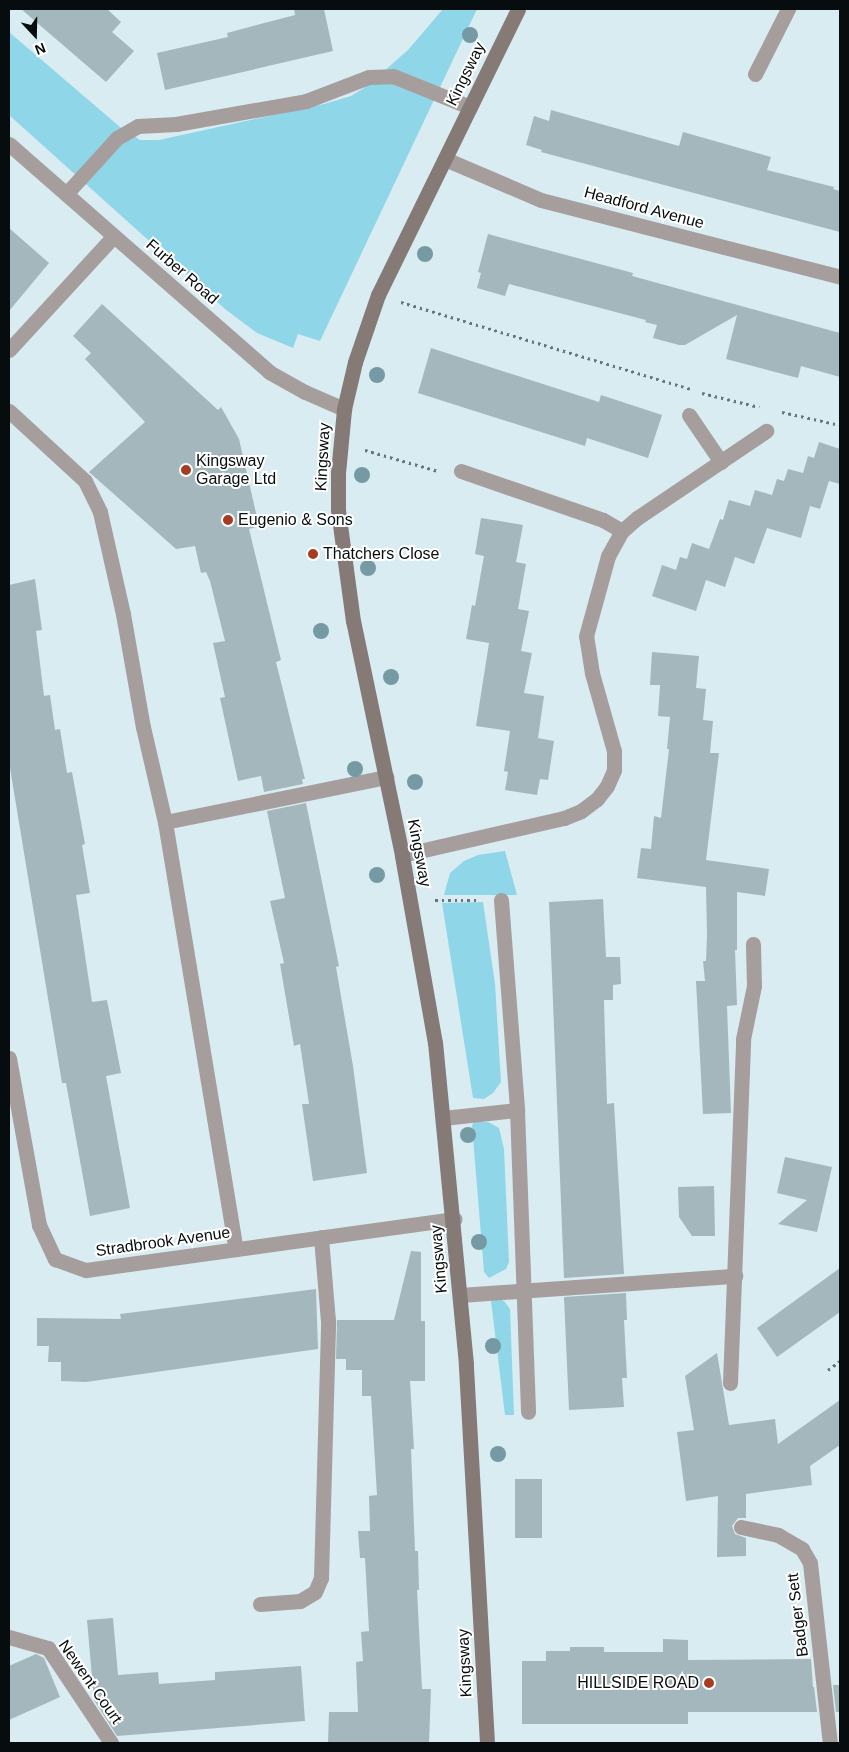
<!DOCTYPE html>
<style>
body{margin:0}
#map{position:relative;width:849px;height:1752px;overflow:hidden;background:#d9ecf1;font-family:Helvetica,sans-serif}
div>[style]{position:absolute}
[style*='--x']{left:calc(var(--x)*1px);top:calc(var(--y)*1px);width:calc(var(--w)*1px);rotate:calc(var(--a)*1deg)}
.green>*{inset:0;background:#8fd6e8}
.building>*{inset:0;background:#a4b7bc;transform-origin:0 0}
.path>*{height:3px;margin-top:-1.5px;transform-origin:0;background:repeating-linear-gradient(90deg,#687477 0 2.5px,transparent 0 6.5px)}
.lane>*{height:15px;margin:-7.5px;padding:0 7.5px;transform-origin:7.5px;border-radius:7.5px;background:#a69e9c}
.street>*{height:15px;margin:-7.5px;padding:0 7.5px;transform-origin:7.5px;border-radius:7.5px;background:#a69e9c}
.secondary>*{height:15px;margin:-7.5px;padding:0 7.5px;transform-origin:7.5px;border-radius:7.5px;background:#867a77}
.trees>*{width:16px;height:16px;margin:-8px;border-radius:50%;background:#759aa3}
.dots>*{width:14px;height:14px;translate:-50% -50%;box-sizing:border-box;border:2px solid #fff;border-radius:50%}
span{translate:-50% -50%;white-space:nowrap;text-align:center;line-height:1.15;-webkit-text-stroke:4px #fff;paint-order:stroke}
.street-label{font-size:16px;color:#070d0e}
.poi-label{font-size:16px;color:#070d0e}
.left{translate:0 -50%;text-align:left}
.right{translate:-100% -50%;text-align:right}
.frame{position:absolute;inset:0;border:10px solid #070d0e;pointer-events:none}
.north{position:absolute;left:10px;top:10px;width:50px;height:50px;-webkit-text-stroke:4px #fff;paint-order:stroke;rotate:159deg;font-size:14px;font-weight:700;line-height:20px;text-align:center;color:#070d0e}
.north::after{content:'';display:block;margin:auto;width:18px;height:22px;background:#070d0e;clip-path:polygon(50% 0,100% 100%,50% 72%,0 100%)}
</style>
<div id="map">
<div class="green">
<i style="clip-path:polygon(443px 9px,477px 9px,320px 341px,298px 334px,293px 348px,257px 333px,225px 309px,9px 115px,9px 32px,120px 127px,140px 140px,159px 140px,324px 104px,351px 96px,367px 86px,408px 50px)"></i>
<i style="clip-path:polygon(505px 851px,517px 895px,444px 895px,450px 873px,464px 861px,478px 855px)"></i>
<i style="clip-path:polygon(483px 902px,495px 984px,501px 1082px,493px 1093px,484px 1099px,473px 1098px,442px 903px)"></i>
<i style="clip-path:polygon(474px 1122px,488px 1122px,499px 1128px,504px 1149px,509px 1262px,506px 1269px,489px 1278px,484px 1272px,472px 1125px)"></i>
<i style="clip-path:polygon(497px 1298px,504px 1301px,510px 1309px,514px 1415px,505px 1415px,491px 1301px)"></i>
</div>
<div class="building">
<i style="clip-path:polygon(21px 9px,107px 9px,121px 22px,112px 32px,134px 51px,106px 82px)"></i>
<i style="clip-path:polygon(294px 9px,324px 9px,333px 51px,165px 90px,157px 53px,228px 37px,227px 33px,295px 15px)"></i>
<i style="clip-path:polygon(551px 110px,679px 146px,683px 132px,771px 157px,767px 170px,834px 187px,833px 189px,840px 191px,840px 232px,541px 152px,542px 150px,526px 145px,534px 116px,549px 121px)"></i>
<i style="clip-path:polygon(9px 228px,49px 263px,9px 311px)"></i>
<i style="clip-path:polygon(488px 234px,633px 273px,632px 276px,840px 333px,840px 377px,801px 366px,798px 378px,726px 359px,737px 315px,685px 345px,679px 345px,653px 338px,657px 325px,645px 322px,646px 320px,509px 284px,505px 296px,477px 288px,481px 273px,478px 272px)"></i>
<i style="clip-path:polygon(102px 304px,218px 410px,221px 407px,239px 439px,259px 526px,249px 529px,281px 660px,276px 662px,305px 779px,302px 779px,303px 784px,264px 792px,261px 776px,238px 781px,220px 698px,225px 697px,213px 643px,225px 641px,210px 581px,206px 572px,201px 573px,195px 546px,176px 549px,89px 472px,145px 422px,85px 359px,91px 353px,73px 336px)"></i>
<i style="clip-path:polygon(431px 348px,599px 402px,601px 395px,662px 415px,648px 458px,587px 438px,585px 446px,418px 393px)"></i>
<i style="clip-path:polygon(819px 442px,840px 449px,840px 484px,829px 481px,820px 509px,810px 506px,801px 538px,767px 528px,754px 564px,735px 557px,725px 587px,706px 580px,696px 611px,652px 596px,662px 565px,676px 570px,680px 557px,687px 559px,692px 543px,709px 549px,720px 519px,723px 520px,729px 500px,750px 506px,755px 490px,772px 495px,777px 479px,784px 481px,788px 469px,803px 473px,808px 456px,814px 458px)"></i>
<i style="clip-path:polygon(481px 518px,523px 525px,516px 562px,526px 564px,518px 609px,529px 611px,521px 651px,532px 653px,524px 693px,544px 696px,538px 738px,554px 741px,548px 780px,540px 779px,537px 795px,505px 790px,508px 772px,504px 771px,510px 731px,476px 726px,489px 643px,466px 639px,472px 605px,475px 606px,484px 556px,475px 554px)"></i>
<i style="clip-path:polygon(35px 579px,42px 630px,36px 631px,44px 696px,50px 695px,55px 730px,60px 729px,67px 773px,72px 772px,85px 844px,82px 845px,90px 893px,76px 895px,92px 1002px,107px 1000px,121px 1073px,106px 1076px,130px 1208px,90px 1216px,66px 1083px,62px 1083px,9px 762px,9px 585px)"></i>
<i style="clip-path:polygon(652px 652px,699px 656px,696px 688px,706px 689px,703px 720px,713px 721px,710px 753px,719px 753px,706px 860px,769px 869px,765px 896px,737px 892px,737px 950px,735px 950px,737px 1005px,727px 1006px,731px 1113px,703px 1114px,696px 981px,705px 981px,703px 961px,706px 961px,707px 935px,706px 887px,637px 878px,641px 848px,651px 849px,654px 816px,661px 818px,669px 749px,667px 749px,670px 717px,658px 716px,660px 685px,650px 685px)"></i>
<i style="clip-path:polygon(306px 803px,339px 966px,336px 967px,353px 1066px,367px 1173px,313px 1181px,302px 1104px,309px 1104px,300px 1044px,294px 1046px,280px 964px,284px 963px,270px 901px,285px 898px,267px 811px)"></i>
<i style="clip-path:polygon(603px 899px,606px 957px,620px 957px,621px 984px,613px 985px,613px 1000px,604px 1000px,605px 1039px,607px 1104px,614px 1103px,624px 1274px,564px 1278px,549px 902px)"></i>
<i style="clip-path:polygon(785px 1157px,832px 1167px,817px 1232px,778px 1224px,807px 1200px,777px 1193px)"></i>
<i style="clip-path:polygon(714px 1186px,715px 1236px,692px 1236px,679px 1217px,678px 1187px)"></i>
<i style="clip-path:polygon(411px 1251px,421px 1252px,421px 1321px,425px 1321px,425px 1381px,410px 1381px,414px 1449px,411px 1449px,415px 1551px,418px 1551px,419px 1590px,417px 1590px,422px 1689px,431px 1689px,429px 1743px,328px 1743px,329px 1712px,358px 1712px,356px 1662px,363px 1661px,361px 1632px,369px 1631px,365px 1558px,360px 1558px,358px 1531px,370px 1531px,369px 1496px,377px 1495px,371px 1396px,362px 1396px,362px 1370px,346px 1370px,346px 1359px,336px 1359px,337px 1320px,394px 1320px)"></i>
<i style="clip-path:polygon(840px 1268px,840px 1312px,777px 1357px,757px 1328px)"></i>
<i style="clip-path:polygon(316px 1289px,318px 1349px,86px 1382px,61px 1381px,61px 1362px,48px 1362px,49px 1346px,37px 1346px,37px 1318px,121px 1319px,120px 1314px)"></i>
<i style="clip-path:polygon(626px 1293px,627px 1320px,624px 1320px,627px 1378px,622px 1378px,624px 1407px,569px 1410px,564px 1297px)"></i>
<i style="clip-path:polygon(717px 1353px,729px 1425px,775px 1419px,778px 1444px,840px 1400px,840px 1445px,810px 1466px,812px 1485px,746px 1494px,746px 1518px,738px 1518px,732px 1526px,735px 1534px,746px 1538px,746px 1556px,717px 1557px,718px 1496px,686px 1501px,677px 1432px,694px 1430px,685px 1376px)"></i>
<i style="left:515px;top:1479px;width:27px;height:59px"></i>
<i style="clip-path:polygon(113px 1618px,118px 1675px,158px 1672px,159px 1684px,215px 1680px,215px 1672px,301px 1666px,305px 1721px,117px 1736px,94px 1700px,87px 1620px)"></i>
<i style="clip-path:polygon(663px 1639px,688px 1640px,688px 1660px,811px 1659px,813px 1687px,814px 1687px,817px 1712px,688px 1712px,688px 1724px,522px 1724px,522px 1661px,546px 1661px,546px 1651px,570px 1651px,570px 1647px,604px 1647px,604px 1652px,663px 1652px)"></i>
<i style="clip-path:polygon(36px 1654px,44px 1658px,60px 1697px,9px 1720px,9px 1666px)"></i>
<i style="clip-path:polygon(833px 1685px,840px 1685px,840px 1712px,836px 1712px)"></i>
</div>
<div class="path">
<i style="--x:401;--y:302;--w:303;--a:16.7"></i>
<i style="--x:702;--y:393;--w:59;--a:13.8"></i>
<i style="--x:782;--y:412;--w:59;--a:12.6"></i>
<i style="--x:365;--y:450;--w:76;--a:16"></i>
<i style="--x:435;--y:900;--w:42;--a:0"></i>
<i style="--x:828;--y:1370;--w:15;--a:-37"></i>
</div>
<div class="lane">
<i style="--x:755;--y:74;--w:73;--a:-63.1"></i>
<i style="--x:66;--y:194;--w:76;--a:-47.7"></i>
<i style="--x:117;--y:138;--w:24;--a:-30"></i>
<i style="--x:138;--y:126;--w:38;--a:-3"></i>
<i style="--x:176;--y:124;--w:132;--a:-10"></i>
<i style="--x:306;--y:101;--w:67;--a:-20.9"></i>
<i style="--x:369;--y:77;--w:24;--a:-2"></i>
<i style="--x:393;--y:76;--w:83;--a:21.9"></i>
<i style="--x:9;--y:411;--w:103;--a:42.6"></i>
<i style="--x:85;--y:481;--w:34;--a:64"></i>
<i style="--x:100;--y:512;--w:105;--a:77.3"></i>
<i style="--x:123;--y:614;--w:115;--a:80"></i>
<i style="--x:143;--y:727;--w:98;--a:77"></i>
<i style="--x:165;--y:822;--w:433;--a:80.6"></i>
<i style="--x:165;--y:822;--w:226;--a:-11.5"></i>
<i style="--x:501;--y:900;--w:211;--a:85.6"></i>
<i style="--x:517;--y:1110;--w:302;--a:87.9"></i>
<i style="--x:443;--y:1118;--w:74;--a:-6.2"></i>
<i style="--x:460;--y:1295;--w:276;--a:-4"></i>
<i style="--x:730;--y:1383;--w:344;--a:-87.8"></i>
<i style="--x:743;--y:1039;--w:54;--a:-78.3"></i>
<i style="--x:754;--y:986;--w:42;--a:-91.4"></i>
<i style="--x:260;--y:1604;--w:40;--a:-4.3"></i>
<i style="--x:300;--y:1601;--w:17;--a:-31"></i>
<i style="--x:315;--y:1592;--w:15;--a:-67"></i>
<i style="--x:321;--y:1578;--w:257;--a:-88.4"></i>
<i style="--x:328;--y:1321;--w:84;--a:-94.8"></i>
<i style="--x:9;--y:1637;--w:41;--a:15.8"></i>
<i style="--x:48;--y:1648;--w:114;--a:56.4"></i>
</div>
<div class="street">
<i style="--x:9;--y:144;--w:346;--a:41.2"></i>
<i style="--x:269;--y:372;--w:41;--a:29.1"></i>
<i style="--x:305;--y:392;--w:43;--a:23.6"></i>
<i style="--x:445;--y:159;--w:104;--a:23.1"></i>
<i style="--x:541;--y:200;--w:309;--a:14.4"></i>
<i style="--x:9;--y:350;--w:155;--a:-47.4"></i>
<i style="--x:689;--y:415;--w:57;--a:55.8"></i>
<i style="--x:461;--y:471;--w:150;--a:19"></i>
<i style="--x:603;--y:520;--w:22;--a:30"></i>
<i style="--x:402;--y:855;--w:166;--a:-12.9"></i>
<i style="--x:564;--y:818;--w:18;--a:-22"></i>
<i style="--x:581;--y:811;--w:20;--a:-37"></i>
<i style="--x:597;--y:799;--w:16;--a:-52"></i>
<i style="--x:607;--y:786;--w:17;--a:-66"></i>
<i style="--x:614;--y:770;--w:19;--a:-90"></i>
<i style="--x:614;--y:751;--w:81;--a:-105.8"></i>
<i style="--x:592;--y:673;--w:37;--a:-99"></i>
<i style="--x:586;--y:636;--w:83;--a:-74.6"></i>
<i style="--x:608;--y:556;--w:29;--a:-61"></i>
<i style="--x:622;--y:531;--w:20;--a:-41"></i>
<i style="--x:637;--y:518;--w:156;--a:-34"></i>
<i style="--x:9;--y:1058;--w:170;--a:79.8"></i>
<i style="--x:39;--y:1225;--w:38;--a:65"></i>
<i style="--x:55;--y:1259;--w:33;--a:20"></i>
<i style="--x:86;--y:1270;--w:372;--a:-7.9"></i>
<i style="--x:741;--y:1527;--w:38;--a:12"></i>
<i style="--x:778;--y:1535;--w:28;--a:30"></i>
<i style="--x:802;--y:1549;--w:16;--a:60"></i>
<i style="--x:810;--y:1563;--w:181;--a:83.7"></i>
</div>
<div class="secondary">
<i style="--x:487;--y:1743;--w:380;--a:-93.2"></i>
<i style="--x:466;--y:1364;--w:322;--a:-95.5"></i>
<i style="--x:435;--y:1043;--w:191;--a:-100"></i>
<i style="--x:402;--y:855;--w:239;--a:-101.8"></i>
<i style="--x:353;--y:621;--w:112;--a:-97.7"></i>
<i style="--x:338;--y:510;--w:37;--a:-90"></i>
<i style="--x:338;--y:473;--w:64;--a:-84.6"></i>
<i style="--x:344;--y:409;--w:48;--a:-76.8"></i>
<i style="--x:355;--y:362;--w:71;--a:-71.1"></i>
<i style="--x:378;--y:295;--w:318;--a:-63.9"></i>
</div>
<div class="trees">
<i style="left:470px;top:35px"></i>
<i style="left:425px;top:254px"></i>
<i style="left:377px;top:375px"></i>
<i style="left:362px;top:475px"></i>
<i style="left:368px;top:568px"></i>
<i style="left:321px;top:631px"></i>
<i style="left:391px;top:677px"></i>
<i style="left:355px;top:769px"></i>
<i style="left:415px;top:782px"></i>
<i style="left:377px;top:875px"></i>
<i style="left:468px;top:1135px"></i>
<i style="left:479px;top:1242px"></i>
<i style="left:493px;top:1346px"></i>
<i style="left:498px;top:1454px"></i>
</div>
<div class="dots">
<i style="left:186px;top:470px;background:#a53d22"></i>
<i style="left:228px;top:520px;background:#a53d22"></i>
<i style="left:313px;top:554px;background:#a53d22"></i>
<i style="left:709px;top:1683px;background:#a53d22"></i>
</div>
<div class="street-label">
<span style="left:466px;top:74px;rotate:-64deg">Kingsway</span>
<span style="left:644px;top:208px;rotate:15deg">Headford Avenue</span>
<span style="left:182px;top:272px;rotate:41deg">Furber Road</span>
<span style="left:323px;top:457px;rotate:-87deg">Kingsway</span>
<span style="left:419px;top:853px;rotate:79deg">Kingsway</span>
<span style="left:163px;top:1242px;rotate:-8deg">Stradbrook Avenue</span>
<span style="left:439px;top:1259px;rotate:-95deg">Kingsway</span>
<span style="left:798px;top:1615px;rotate:-97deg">Badger Sett</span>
<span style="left:465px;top:1663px;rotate:-93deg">Kingsway</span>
<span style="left:90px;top:1682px;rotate:55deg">Newent Court</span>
</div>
<div class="poi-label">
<span class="left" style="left:196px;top:470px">Kingsway<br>Garage Ltd</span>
<span class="left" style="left:238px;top:520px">Eugenio &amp; Sons</span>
<span class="left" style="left:323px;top:554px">Thatchers Close</span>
<span class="right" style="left:699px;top:1683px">HILLSIDE ROAD</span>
</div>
<div class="frame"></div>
<div class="north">N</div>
</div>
